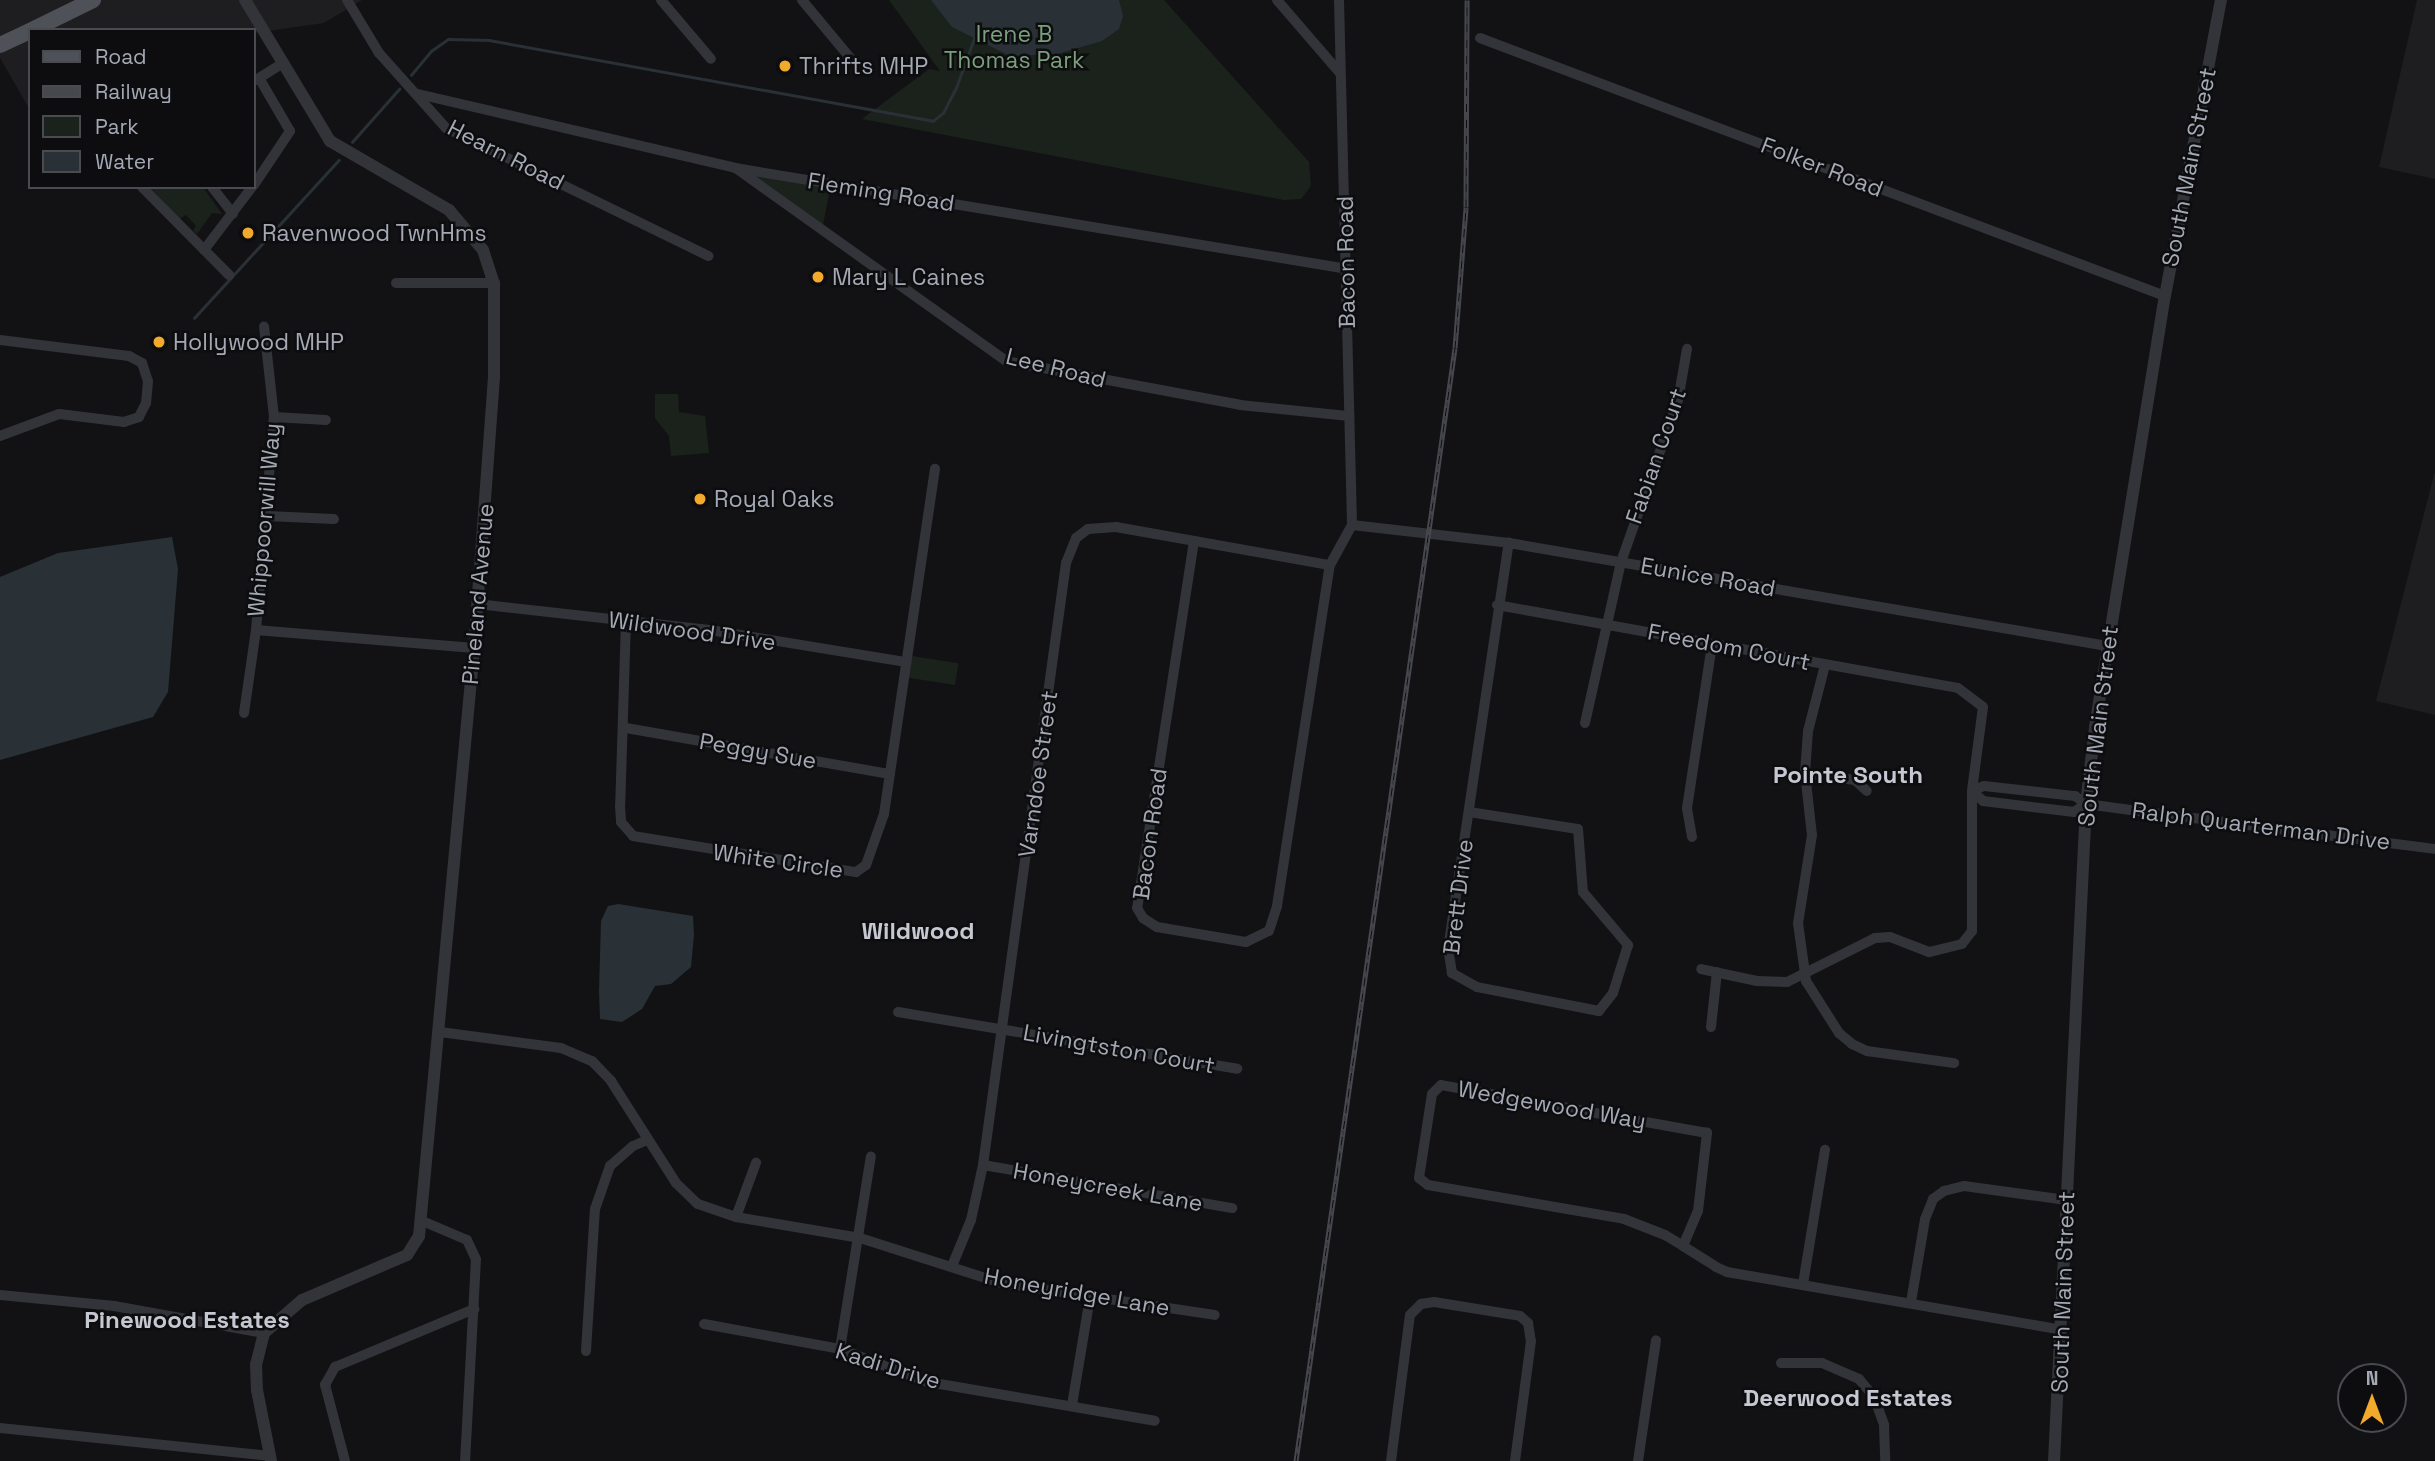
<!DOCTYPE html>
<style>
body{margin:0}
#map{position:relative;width:2435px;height:1461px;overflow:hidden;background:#121214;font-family:"Space Grotesk",sans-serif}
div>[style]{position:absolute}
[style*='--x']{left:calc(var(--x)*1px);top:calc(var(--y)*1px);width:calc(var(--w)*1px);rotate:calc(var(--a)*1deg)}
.built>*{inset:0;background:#1e1e21}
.green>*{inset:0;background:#1a221b;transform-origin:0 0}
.water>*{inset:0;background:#293137}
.stream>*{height:2.5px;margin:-1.25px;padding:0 1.25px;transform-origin:1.25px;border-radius:1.25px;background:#293137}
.minor>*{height:10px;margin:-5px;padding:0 5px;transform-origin:5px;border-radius:5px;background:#333439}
.tertiary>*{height:12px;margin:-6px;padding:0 6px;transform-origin:6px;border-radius:6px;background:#333439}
.primary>*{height:16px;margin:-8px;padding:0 8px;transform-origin:8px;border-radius:8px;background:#4f5158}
.rail>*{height:5px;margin-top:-2.5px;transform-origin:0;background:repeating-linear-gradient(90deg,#0d0d0f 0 8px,#46484e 0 16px);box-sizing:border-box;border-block:2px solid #46484e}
.dots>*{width:19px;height:19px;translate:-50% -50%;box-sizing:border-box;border:4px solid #0d0d0f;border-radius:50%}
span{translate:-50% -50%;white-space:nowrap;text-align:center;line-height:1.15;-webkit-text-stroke:5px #0d0d0f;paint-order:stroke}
.park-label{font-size:23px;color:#7aa07c}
.poi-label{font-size:23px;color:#a4a9b5}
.left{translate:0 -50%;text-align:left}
.street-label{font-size:23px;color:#a4a9b5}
.neighbourhood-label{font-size:24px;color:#c5c8d1;font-weight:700}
.legend{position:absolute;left:28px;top:28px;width:228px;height:161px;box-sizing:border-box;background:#0d0d0f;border:2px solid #494b51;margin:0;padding:9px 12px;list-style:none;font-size:21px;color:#a4a9b5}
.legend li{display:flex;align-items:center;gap:14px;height:35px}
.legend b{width:35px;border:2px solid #494b51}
.north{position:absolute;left:2337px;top:1363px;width:70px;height:70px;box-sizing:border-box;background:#0d0d0f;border:2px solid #494b51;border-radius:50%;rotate:0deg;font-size:19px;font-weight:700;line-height:28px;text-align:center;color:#a4a9b5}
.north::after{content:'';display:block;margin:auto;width:24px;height:32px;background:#f2aa2c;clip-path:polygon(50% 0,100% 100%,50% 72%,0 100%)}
</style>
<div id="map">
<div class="built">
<i style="clip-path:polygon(0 0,362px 0,324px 23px,254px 33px,30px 30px,30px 110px,0 58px)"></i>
<i style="clip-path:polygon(2417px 0,2435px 0,2435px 179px,2379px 167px)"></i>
<i style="clip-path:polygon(2435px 471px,2435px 715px,2376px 701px)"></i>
</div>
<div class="green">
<i style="clip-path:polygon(889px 0,1164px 0,1309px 162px,1311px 186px,1301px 199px,1284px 200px,862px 119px,929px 69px,940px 71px)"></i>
<i style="clip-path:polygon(750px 170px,831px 184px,822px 230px,747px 176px)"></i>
<i style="clip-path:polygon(150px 187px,203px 187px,222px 214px,212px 213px,197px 234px,193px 230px,196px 226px,186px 215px,179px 219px)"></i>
<i style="clip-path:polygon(655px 394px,678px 394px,679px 412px,705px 416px,709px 453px,671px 456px,669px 436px,655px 418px)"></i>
<i style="left:912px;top:656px;width:47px;height:22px;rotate:9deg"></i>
</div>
<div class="water">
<i style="clip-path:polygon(931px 0,1119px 0,1123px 16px,1119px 29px,1102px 41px,1057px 54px,1010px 56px,952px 27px)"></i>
<i style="clip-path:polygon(172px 537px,178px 569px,168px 692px,153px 717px,0 760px,0 577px,58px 553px)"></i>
<i style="clip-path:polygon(618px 904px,693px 916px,694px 935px,691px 967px,671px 984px,655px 986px,642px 1009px,622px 1022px,600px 1019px,599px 991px,601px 921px,608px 906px)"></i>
</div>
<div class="stream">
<i style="--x:411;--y:75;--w:31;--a:-50"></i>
<i style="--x:431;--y:51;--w:21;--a:-35"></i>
<i style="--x:448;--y:39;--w:41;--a:1.4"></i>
<i style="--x:489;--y:40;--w:451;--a:10.3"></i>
<i style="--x:933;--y:121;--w:13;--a:-39"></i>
<i style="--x:943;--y:113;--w:28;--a:-63"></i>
<i style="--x:956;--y:88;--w:59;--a:-70"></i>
<i style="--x:352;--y:142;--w:71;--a:-48.4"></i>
<i style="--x:194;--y:318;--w:214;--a:-47.5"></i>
</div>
<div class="minor">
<i style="--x:347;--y:0;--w:62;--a:58.9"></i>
<i style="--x:379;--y:53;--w:101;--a:48.2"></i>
<i style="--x:446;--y:128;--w:292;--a:26"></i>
<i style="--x:661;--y:0;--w:77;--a:49.7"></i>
<i style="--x:802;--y:0;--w:78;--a:50.2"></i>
<i style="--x:1277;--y:0;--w:96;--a:49.2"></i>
<i style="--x:1339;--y:0;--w:525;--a:88.58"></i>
<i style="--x:1480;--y:38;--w:732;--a:20.64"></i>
<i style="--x:256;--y:80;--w:31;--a:-32"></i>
<i style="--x:418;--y:94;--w:326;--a:13.1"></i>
<i style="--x:735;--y:168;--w:621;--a:9.36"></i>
<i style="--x:737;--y:169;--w:330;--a:35.5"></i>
<i style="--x:1006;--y:361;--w:238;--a:10.6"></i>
<i style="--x:1240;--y:405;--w:110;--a:5.8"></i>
<i style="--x:254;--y:185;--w:65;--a:-56.3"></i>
<i style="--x:290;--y:131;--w:61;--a:-120.3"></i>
<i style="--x:142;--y:187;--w:124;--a:45.3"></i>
<i style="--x:212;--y:187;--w:34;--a:52"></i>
<i style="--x:204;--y:250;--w:79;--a:-52.7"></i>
<i style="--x:396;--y:283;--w:98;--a:0"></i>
<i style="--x:0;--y:340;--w:130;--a:7.1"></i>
<i style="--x:129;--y:356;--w:15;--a:28"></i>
<i style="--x:142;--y:363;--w:19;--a:72"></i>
<i style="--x:148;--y:381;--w:22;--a:95"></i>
<i style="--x:146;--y:403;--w:16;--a:117"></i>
<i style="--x:139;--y:417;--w:16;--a:162"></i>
<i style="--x:124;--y:422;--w:65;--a:-173"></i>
<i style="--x:59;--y:414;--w:63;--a:159.6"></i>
<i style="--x:274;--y:417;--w:52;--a:3.3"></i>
<i style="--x:267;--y:516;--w:67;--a:2.6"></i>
<i style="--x:1352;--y:525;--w:158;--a:6.5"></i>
<i style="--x:1509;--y:543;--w:607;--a:9.77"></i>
<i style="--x:1194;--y:541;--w:371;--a:98.8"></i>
<i style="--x:1137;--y:908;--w:12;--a:59"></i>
<i style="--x:1143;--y:918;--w:17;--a:33"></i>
<i style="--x:1157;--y:927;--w:90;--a:9.6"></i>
<i style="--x:1246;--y:942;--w:25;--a:-26"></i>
<i style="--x:1269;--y:931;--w:26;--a:-72"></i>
<i style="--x:1277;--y:906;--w:345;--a:-81.2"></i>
<i style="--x:1330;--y:565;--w:46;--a:-61.2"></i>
<i style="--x:477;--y:604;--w:234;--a:6.4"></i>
<i style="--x:710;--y:630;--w:199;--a:9.3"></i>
<i style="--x:1497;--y:605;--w:468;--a:10.2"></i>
<i style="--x:1958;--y:688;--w:31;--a:37"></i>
<i style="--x:1983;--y:707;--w:85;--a:97.5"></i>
<i style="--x:1972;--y:791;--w:140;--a:90"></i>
<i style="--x:1972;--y:931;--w:16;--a:128"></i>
<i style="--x:1962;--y:944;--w:34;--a:166"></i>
<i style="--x:1929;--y:952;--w:42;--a:-159"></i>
<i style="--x:1890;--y:937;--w:15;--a:176"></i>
<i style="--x:1875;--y:938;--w:98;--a:153.4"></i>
<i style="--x:1787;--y:982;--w:30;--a:-178"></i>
<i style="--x:1757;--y:981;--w:57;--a:-167.9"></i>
<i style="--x:626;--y:620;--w:186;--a:91.8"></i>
<i style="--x:620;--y:806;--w:16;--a:86"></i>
<i style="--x:621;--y:822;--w:18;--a:49"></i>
<i style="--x:633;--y:836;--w:226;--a:9.2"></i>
<i style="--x:856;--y:872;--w:12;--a:-35"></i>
<i style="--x:866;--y:865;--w:54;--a:-70.6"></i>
<i style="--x:884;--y:814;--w:349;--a:-81.6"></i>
<i style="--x:256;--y:630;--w:219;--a:4.7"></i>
<i style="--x:1825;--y:665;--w:68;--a:104.4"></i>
<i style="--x:1808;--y:731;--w:42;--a:94.1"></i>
<i style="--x:1805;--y:773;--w:62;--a:83.6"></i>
<i style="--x:1812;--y:835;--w:89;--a:99"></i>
<i style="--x:1798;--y:923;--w:59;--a:82.1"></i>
<i style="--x:1806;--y:981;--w:62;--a:57.6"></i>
<i style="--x:1839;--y:1033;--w:17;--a:40"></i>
<i style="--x:1852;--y:1044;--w:17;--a:25"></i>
<i style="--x:1867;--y:1051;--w:88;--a:7.9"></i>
<i style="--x:244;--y:713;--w:84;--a:-81.8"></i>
<i style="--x:256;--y:630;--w:214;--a:-85.2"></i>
<i style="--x:274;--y:417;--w:91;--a:-96.3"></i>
<i style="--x:1585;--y:723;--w:165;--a:-77.4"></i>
<i style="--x:1621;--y:562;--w:172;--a:-70.6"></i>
<i style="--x:1678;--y:400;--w:52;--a:-80"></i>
<i style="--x:626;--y:728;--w:268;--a:9.9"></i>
<i style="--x:1805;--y:773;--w:50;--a:8"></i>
<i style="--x:1855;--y:780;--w:16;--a:43"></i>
<i style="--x:1972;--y:791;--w:13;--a:-23"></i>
<i style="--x:1984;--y:786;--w:92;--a:6.3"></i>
<i style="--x:2075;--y:796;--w:14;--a:36"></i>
<i style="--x:2086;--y:804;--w:45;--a:7.6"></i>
<i style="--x:2131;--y:810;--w:306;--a:7.3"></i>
<i style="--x:1972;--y:791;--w:15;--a:42"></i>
<i style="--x:1983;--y:801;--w:92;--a:6.9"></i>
<i style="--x:2074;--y:812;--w:14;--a:-34"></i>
<i style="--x:1469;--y:812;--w:110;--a:8.9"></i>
<i style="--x:1578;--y:829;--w:63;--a:85.5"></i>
<i style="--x:1583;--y:892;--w:70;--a:49.7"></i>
<i style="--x:1628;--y:945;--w:50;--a:107.4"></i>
<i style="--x:1613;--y:993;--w:23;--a:128"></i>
<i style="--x:1599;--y:1011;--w:124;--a:-168.9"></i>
<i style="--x:1477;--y:987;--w:29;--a:-151"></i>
<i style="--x:1452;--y:973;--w:24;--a:-99"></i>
<i style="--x:1448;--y:949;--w:411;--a:-81.5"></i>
<i style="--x:1692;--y:837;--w:29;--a:-100"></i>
<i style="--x:1687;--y:808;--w:166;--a:-81.3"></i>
<i style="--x:898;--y:1012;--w:344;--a:9.5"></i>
<i style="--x:1711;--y:1027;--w:55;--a:-83.8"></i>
<i style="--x:440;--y:1032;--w:122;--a:7.5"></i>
<i style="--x:561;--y:1048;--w:34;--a:23"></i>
<i style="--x:592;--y:1061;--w:28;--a:46"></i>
<i style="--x:611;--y:1081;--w:121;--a:57.5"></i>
<i style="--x:676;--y:1183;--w:30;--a:44"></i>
<i style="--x:698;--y:1204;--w:40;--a:18.9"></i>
<i style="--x:736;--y:1217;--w:126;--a:9.6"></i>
<i style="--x:860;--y:1238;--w:148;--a:17.7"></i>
<i style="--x:1001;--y:1283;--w:216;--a:8.5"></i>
<i style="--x:983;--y:1165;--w:253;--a:9.8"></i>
<i style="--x:736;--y:1217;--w:58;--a:-69.7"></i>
<i style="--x:420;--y:1220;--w:51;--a:23.1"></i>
<i style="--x:467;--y:1240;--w:21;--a:65"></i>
<i style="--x:476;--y:1259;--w:202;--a:93.1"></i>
<i style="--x:1683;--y:1246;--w:38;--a:-67"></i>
<i style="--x:1698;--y:1211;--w:79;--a:-83.4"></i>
<i style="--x:1707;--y:1133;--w:270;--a:-169.8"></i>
<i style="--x:1441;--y:1085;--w:13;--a:135"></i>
<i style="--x:1432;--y:1094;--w:85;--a:98.8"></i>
<i style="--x:1419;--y:1178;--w:11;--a:38"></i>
<i style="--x:1428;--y:1185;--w:199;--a:9.8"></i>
<i style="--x:1624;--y:1219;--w:44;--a:21.3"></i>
<i style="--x:1665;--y:1235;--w:21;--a:31"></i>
<i style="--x:1683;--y:1246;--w:39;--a:32"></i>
<i style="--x:1716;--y:1267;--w:12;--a:24"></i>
<i style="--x:1727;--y:1272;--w:340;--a:9.8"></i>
<i style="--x:952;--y:1266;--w:50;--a:-67.6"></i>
<i style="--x:971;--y:1220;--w:56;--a:-77.7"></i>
<i style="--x:983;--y:1165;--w:608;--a:-82.15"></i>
<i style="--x:1066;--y:563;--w:27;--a:-68"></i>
<i style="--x:1076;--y:538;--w:15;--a:-37"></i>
<i style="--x:1088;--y:529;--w:28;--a:-4"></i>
<i style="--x:1116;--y:527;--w:217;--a:10.1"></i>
<i style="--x:1803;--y:1284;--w:136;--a:-80.7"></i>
<i style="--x:0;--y:1295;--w:115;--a:5.5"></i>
<i style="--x:114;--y:1306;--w:152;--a:10.2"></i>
<i style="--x:1911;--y:1302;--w:84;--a:-80.4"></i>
<i style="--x:1925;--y:1219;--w:22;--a:-68"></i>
<i style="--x:1933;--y:1199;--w:14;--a:-36"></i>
<i style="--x:1944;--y:1191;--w:21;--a:-14"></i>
<i style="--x:1964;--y:1186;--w:103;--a:7.8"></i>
<i style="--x:704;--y:1324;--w:138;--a:10.4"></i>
<i style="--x:840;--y:1349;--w:94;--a:20.6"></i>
<i style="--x:928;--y:1382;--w:230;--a:9.7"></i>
<i style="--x:840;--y:1349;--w:195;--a:-80.9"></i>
<i style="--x:586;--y:1351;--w:142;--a:-86.4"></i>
<i style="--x:595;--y:1209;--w:46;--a:-70.8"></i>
<i style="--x:610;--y:1166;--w:30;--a:-41"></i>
<i style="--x:633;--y:1146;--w:15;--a:-23"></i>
<i style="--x:1781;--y:1363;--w:41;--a:0"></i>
<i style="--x:1822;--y:1363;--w:40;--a:23.4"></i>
<i style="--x:1859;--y:1379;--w:23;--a:50"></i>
<i style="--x:1874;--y:1397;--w:30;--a:70"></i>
<i style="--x:1884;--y:1425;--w:36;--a:88"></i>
<i style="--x:1072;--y:1405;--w:109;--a:-80.5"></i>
<i style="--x:0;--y:1428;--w:271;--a:5.9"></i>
<i style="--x:345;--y:1461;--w:79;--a:-104.7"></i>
<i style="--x:325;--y:1385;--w:21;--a:-61"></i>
<i style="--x:335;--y:1367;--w:151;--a:-22.6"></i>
<i style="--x:1391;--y:1461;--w:147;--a:-82.6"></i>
<i style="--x:1410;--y:1315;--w:16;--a:-45"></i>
<i style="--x:1421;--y:1304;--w:13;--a:-9"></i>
<i style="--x:1434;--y:1302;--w:87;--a:9.2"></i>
<i style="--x:1520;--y:1316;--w:11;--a:41"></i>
<i style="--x:1528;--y:1323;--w:18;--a:81"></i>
<i style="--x:1531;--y:1341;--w:121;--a:97.6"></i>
<i style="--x:1638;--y:1461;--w:122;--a:-81.5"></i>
</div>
<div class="tertiary">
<i style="--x:245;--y:0;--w:165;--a:58.9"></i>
<i style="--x:330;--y:141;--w:138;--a:30.1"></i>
<i style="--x:449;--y:210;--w:52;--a:49.6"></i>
<i style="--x:483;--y:250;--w:35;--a:72"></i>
<i style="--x:494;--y:283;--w:94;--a:90"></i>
<i style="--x:494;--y:377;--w:272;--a:94.2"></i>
<i style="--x:474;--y:648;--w:591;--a:95.34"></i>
<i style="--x:419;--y:1236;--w:22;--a:122"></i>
<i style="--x:407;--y:1255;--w:114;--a:156.8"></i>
<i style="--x:302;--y:1300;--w:50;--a:139"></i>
<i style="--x:264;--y:1333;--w:32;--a:104"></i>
<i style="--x:256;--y:1364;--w:26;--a:88"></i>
<i style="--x:257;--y:1390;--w:72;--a:78.8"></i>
<i style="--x:2054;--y:1461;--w:658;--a:-87.21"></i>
<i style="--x:2086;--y:804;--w:78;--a:-83.3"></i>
<i style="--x:2095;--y:727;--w:437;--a:-80.8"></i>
<i style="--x:2165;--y:296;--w:301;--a:-79.3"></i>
</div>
<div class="primary">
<i style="--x:32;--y:30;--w:68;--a:-26.2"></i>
<i style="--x:0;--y:45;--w:33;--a:-25"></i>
</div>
<div class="rail">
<i style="--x:1296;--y:1461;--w:1124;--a:-81.87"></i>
<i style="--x:1455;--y:348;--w:141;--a:-85.5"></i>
<i style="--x:1466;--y:207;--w:207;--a:-89.7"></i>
</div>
<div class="dots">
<i style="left:785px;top:66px;background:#f2aa2c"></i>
<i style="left:248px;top:233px;background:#f2aa2c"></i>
<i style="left:818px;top:277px;background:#f2aa2c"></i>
<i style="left:159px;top:342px;background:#f2aa2c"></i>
<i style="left:700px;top:499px;background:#f2aa2c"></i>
</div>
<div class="park-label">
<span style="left:1014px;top:47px">Irene B<br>Thomas Park</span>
</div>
<div class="poi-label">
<span class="left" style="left:799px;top:66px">Thrifts MHP</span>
<span class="left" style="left:262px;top:233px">Ravenwood TwnHms</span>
<span class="left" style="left:832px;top:277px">Mary L Caines</span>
<span class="left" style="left:173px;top:342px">Hollywood MHP</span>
<span class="left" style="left:714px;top:499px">Royal Oaks</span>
</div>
<div class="street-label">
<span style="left:506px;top:155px;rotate:27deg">Hearn Road</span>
<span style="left:1822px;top:167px;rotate:21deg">Folker Road</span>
<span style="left:2189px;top:167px;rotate:-79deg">South Main Street</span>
<span style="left:881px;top:192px;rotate:9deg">Fleming Road</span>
<span style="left:1346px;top:262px;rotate:-91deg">Bacon Road</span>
<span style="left:1056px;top:368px;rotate:14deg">Lee Road</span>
<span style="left:1656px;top:456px;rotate:-71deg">Fabian Court</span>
<span style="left:264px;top:520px;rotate:-85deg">Whippoorwill Way</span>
<span style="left:1708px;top:577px;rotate:10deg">Eunice Road</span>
<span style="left:478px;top:594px;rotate:-85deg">Pineland Avenue</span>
<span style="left:692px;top:631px;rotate:8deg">Wildwood Drive</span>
<span style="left:1729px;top:647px;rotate:11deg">Freedom Court</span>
<span style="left:2098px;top:726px;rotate:-83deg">South Main Street</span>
<span style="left:758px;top:751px;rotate:10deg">Peggy Sue</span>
<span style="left:1038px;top:774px;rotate:-82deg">Varndoe Street</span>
<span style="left:2261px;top:826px;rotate:7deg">Ralph Quarterman Drive</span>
<span style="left:1150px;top:834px;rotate:-82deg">Bacon Road</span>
<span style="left:778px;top:861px;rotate:8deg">White Circle</span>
<span style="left:1458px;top:897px;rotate:-83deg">Brett Drive</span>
<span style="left:1119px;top:1049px;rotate:10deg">Livingtston Court</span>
<span style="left:1552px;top:1105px;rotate:10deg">Wedgewood Way</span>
<span style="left:1108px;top:1187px;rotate:10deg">Honeycreek Lane</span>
<span style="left:1077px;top:1292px;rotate:10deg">Honeyridge Lane</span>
<span style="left:2063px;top:1292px;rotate:-88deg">South Main Street</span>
<span style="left:888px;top:1366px;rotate:17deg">Kadi Drive</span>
</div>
<div class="neighbourhood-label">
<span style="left:1848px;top:775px">Pointe South</span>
<span style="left:918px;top:931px">Wildwood</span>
<span style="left:187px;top:1320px">Pinewood Estates</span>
<span style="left:1848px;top:1398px">Deerwood Estates</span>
</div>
<ul class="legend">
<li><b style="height:9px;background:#4f5158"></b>Road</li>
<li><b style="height:9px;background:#46484e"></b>Railway</li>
<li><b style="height:19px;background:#1a221b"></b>Park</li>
<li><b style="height:19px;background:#293137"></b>Water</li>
</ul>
<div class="north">N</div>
</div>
